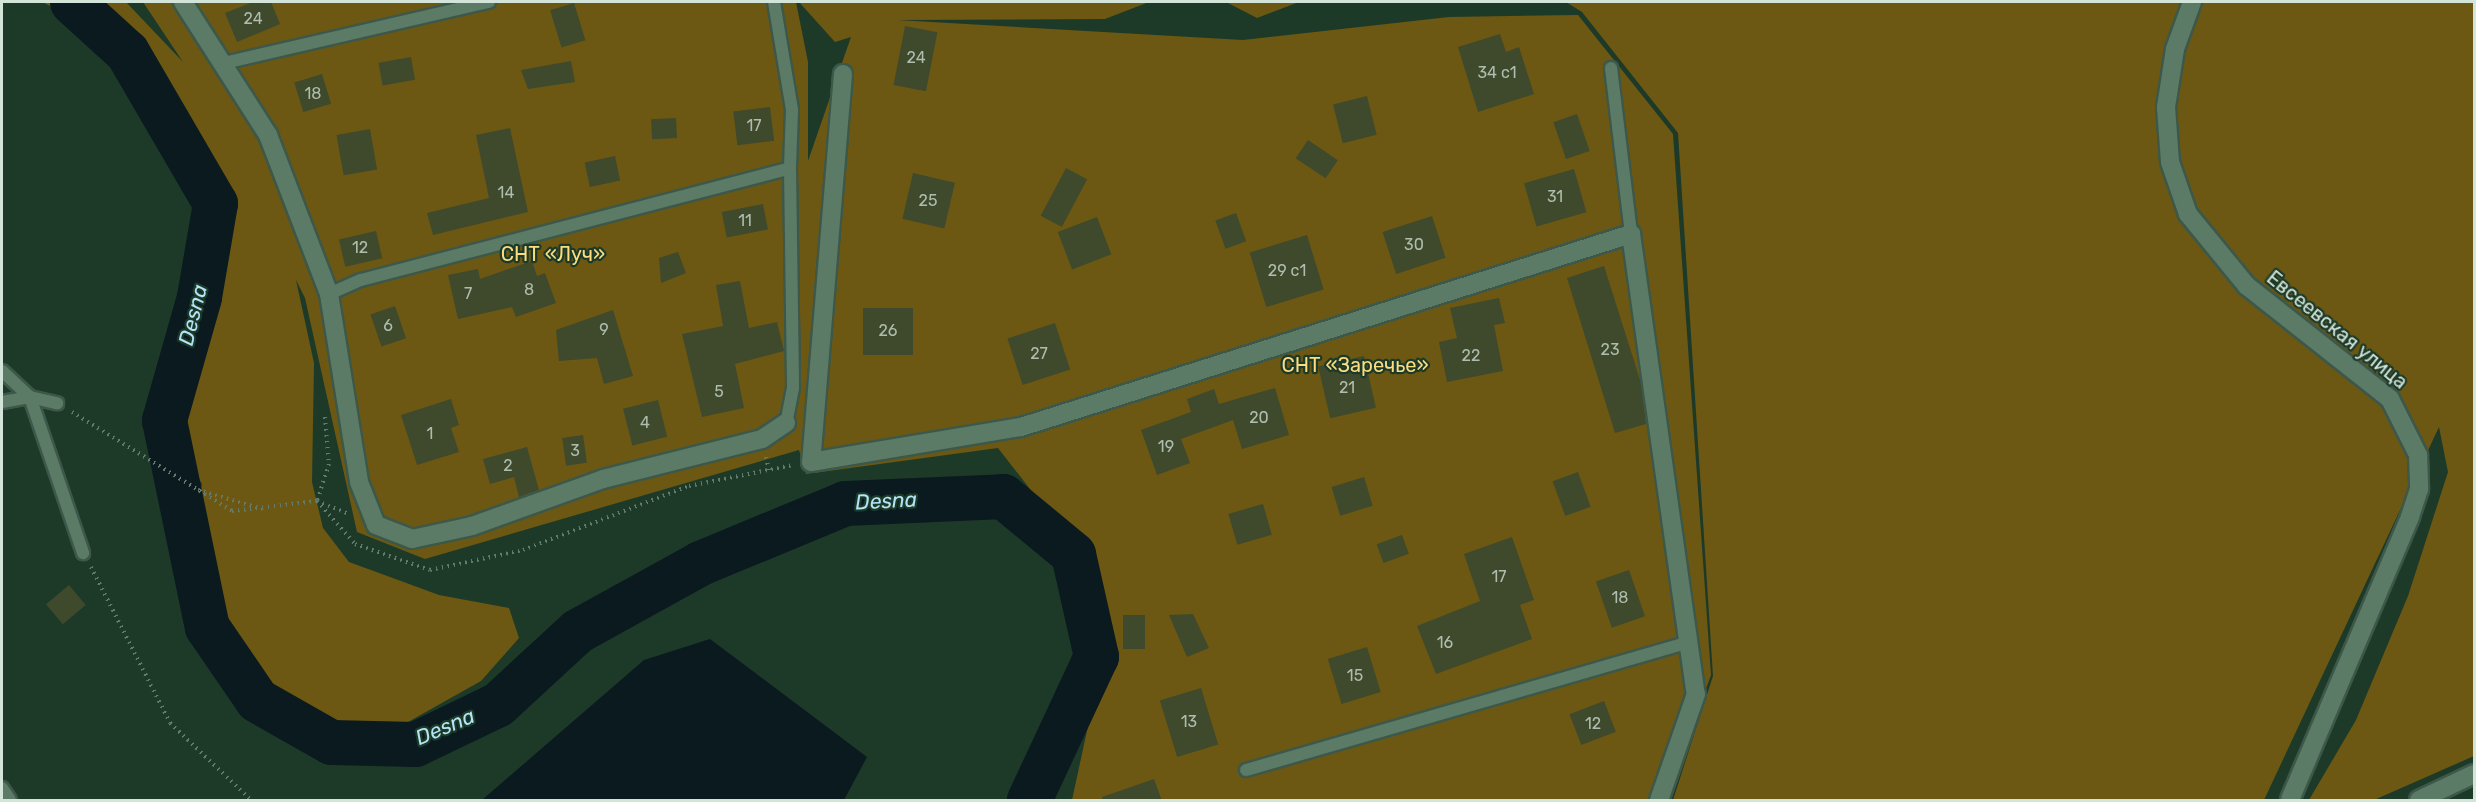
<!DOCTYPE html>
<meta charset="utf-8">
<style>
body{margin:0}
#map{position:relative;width:2476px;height:802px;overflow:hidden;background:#1d3a29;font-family:Rubik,sans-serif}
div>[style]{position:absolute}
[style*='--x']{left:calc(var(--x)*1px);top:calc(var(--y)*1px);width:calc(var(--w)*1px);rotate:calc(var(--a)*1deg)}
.green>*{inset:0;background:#6c5812}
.water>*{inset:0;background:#0b1a1f}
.river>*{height:45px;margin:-22.5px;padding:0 22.5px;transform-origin:22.5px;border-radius:22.5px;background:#0b1a1f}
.building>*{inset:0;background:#3f492c;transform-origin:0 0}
.path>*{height:4px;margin-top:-2px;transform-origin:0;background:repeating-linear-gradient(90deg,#637b6c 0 1.5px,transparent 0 6px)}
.roads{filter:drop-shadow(2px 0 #3d5849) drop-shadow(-2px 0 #3d5849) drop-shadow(0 2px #3d5849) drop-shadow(0 -2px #3d5849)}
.lane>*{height:12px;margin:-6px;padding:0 6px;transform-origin:6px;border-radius:6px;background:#5c7b67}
.street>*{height:18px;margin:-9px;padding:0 9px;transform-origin:9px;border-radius:9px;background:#5c7b67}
span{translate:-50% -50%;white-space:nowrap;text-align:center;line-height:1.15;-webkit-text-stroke:4.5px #1d3a29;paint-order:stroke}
.number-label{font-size:16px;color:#aebdae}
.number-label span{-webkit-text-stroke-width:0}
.park-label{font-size:20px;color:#fadc81}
.street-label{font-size:20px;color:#d3e4d9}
.water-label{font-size:21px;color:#b3e5f8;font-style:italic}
.frame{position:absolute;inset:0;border:3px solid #d3e4d9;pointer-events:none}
</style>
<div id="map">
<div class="green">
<i style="clip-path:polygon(42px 2px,126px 2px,183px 62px,143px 2px,796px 2px,808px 62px,808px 161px,851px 37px,835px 42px,799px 2px,1149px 2px,1105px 19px,897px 20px,1243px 40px,1449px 17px,1578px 15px,1673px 134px,1711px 675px,1666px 800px,1072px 800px,1103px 657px,1079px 552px,998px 448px,806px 474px,799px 450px,425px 559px,357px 532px,305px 298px,296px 280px,314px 363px,312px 482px,323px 528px,349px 562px,439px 595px,509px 608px,519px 638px,481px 681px,408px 722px,340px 731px,264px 691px,212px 623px,183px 548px,179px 515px,197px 505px,202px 484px,185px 453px,175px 401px,213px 289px,205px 166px,123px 41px)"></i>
<i style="clip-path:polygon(1226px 2px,1299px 2px,1257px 18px)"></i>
<i style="clip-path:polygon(1566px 2px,2474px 2px,2474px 756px,2374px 800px,2309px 800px,2356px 720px,2408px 596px,2448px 472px,2439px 427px,2264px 800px,1673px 800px,1713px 676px,1678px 133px,1582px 12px)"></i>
</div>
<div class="water">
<i style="clip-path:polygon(710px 639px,867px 757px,844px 800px,482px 800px,644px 660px)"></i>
</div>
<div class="river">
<i style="--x:72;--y:2;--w:74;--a:42.3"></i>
<i style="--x:127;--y:52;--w:175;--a:59.8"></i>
<i style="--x:215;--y:203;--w:95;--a:99.7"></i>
<i style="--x:199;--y:297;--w:128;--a:105.9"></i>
<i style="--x:164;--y:420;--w:211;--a:78.3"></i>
<i style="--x:207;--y:627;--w:88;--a:55.6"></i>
<i style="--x:257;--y:700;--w:85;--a:29.6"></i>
<i style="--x:331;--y:742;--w:84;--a:1.4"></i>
<i style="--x:415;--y:744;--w:92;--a:-25.7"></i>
<i style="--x:498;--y:704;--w:108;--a:-42.7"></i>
<i style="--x:577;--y:631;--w:141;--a:-28.9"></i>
<i style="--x:700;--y:563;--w:157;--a:-22.5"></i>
<i style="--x:845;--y:503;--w:158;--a:-2.5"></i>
<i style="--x:1003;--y:496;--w:91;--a:39.6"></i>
<i style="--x:1073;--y:554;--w:105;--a:77.3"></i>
<i style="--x:1096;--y:656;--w:159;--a:115"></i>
</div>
<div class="building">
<i style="clip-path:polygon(253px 2px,271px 2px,280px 24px,237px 42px,225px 13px)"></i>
<i style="left:574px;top:3px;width:39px;height:25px;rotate:73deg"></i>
<i style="left:905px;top:26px;width:33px;height:60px;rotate:11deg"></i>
<i style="clip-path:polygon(1500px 34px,1506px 52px,1519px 47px,1534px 94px,1478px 112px,1458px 47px)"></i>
<i style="left:411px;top:57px;width:23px;height:33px;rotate:80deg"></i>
<i style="clip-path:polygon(571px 61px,575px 82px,528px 89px,521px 70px)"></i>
<i style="left:322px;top:74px;width:31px;height:29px;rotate:73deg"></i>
<i style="left:1367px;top:96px;width:40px;height:35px;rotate:76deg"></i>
<i style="left:770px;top:107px;width:34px;height:37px;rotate:83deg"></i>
<i style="left:1577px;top:114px;width:39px;height:25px;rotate:71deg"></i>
<i style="left:676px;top:118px;width:20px;height:25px;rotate:87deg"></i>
<i style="clip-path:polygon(510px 128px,528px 212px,433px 235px,427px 213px,489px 198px,476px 135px)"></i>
<i style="left:370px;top:129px;width:41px;height:34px;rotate:80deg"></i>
<i style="left:1308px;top:140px;width:36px;height:22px;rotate:34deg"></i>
<i style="left:615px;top:156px;width:25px;height:31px;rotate:78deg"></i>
<i style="left:1066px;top:168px;width:24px;height:54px;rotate:28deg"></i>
<i style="left:1574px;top:169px;width:45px;height:52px;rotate:74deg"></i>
<i style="left:913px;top:173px;width:43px;height:47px;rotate:13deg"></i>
<i style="left:763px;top:204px;width:26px;height:42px;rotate:79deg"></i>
<i style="left:1236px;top:213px;width:30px;height:22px;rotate:70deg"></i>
<i style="left:1432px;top:216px;width:44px;height:52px;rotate:72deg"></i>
<i style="left:1097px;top:217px;width:40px;height:42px;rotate:69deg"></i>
<i style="left:376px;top:231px;width:28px;height:38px;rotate:77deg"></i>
<i style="left:1307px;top:235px;width:57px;height:60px;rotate:73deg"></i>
<i style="clip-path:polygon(678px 252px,686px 273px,661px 283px,659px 258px)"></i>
<i style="clip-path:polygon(532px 261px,537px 276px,545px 273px,556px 303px,516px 317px,512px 307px,458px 319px,448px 275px,478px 269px,480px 279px)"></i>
<i style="clip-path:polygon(1604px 266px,1641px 383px,1646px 424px,1615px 433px,1567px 278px)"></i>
<i style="clip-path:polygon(740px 281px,749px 328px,777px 322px,784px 351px,735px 364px,744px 408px,702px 417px,682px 334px,723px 326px,716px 285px)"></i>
<i style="clip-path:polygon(1499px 298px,1505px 323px,1494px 325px,1503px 371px,1447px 382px,1439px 342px,1457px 338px,1450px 308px)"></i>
<i style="left:395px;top:306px;width:34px;height:26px;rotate:71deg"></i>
<i style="left:863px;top:308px;width:50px;height:47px"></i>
<i style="clip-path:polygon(613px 310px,633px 376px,604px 384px,597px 358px,559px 361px,556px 330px)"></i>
<i style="left:1055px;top:323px;width:49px;height:50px;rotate:72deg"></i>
<i style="left:1364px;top:356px;width:53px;height:47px;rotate:77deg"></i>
<i style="clip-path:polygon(1275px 388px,1289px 435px,1242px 449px,1233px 420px,1181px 439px,1190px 463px,1157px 475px,1141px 430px,1191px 412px,1187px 399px,1214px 389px,1219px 404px)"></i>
<i style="clip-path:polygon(451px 399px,459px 425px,451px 428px,459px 452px,417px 465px,401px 415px)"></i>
<i style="left:658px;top:400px;width:38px;height:36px;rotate:76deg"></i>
<i style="left:583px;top:435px;width:28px;height:21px;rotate:82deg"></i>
<i style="clip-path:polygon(527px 447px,539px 490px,519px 497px,514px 477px,490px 484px,483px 459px)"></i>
<i style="left:1578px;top:472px;width:37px;height:27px;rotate:70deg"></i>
<i style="left:1364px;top:477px;width:30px;height:34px;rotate:73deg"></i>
<i style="left:1263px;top:504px;width:32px;height:36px;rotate:74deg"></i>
<i style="left:1402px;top:535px;width:20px;height:27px;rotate:70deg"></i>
<i style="clip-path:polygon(1512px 537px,1534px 600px,1520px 605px,1532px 639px,1436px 674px,1417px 626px,1480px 601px,1464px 554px)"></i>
<i style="left:1629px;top:570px;width:49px;height:35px;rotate:71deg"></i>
<i style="left:69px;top:585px;width:26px;height:30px;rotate:50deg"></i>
<i style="clip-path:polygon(1193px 614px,1209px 648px,1187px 657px,1169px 615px)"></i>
<i style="left:1123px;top:615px;width:22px;height:34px"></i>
<i style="left:1367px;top:647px;width:47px;height:41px;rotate:73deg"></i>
<i style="left:1201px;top:688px;width:59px;height:43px;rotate:73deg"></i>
<i style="left:1604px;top:701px;width:33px;height:37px;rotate:69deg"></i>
<i style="clip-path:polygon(1154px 779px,1162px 801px,1102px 801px,1102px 797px)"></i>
</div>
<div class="path">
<i style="--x:72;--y:412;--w:188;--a:31.7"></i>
<i style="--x:232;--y:511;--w:86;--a:-6.7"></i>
<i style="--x:317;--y:501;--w:57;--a:48.5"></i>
<i style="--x:355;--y:544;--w:79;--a:19.1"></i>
<i style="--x:430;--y:570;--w:95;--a:-12.1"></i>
<i style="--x:523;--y:550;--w:178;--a:-21.1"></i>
<i style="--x:689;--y:486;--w:106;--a:-11.4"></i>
<i style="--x:325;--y:417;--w:47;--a:85.1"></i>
<i style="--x:329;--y:464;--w:39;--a:108"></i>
<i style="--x:317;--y:501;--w:35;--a:22"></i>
<i style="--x:766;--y:457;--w:14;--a:78"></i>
<i style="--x:198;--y:490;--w:68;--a:16.3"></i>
<i style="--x:91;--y:567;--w:175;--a:63.1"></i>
<i style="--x:170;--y:723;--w:112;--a:43.5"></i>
</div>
<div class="roads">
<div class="lane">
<i style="--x:774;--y:2;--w:109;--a:80.5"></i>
<i style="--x:792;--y:110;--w:58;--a:92"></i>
<i style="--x:224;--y:63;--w:272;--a:-13"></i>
<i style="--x:1611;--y:68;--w:167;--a:83.1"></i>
<i style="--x:329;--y:294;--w:35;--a:-24"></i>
<i style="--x:361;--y:280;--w:443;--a:-14.6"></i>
<i style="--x:790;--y:168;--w:220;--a:89.2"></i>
<i style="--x:793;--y:388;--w:36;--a:101"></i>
<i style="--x:2;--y:371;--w:38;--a:43"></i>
<i style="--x:30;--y:397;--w:28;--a:13"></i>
<i style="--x:2;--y:402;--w:28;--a:-10"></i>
<i style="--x:30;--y:397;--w:165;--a:71.2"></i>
<i style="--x:1246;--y:770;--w:461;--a:-16.1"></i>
<i style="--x:2;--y:788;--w:14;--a:56"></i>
</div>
<div class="street">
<i style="--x:183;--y:2;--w:158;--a:57.4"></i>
<i style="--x:268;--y:135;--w:170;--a:69"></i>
<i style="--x:329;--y:294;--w:190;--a:80.9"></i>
<i style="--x:359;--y:482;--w:46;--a:68.4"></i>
<i style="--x:376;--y:525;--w:39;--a:21"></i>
<i style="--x:412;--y:539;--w:61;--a:-12.2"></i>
<i style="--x:472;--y:526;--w:139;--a:-19.7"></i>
<i style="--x:603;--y:479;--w:164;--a:-14.1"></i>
<i style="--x:762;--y:439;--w:29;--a:-34"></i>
<i style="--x:2192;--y:2;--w:50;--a:109.9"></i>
<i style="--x:2175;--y:49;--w:59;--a:98.8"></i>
<i style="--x:2166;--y:107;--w:55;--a:85.8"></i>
<i style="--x:2170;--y:162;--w:55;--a:70.9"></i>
<i style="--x:2188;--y:214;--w:93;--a:50.7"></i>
<i style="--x:2247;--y:286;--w:182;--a:38.3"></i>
<i style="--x:2390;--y:399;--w:63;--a:63.4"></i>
<i style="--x:2418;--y:455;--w:34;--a:88"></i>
<i style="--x:2419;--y:489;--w:29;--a:108"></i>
<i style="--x:2410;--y:517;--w:307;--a:113"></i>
<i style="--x:843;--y:74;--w:389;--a:94.7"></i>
<i style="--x:811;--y:462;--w:213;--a:-9.5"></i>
<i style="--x:1021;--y:427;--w:640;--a:-17.56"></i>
<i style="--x:1631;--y:234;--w:465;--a:82"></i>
<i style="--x:1696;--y:694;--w:112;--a:109.2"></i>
<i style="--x:2419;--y:800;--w:61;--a:-25.3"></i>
</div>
</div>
<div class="number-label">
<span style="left:253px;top:19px">24</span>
<span style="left:916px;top:58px">24</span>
<span style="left:1497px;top:73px">34 с1</span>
<span style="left:313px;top:94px">18</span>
<span style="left:754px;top:126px">17</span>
<span style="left:506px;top:193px">14</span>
<span style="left:1555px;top:197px">31</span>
<span style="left:928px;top:201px">25</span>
<span style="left:745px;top:221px">11</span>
<span style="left:1414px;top:245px">30</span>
<span style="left:360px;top:248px">12</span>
<span style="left:1287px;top:271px">29 с1</span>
<span style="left:529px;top:290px">8</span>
<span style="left:468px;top:294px">7</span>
<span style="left:388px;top:326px">6</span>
<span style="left:604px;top:330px">9</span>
<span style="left:888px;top:331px">26</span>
<span style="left:1610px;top:350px">23</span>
<span style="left:1039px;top:354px">27</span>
<span style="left:1471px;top:356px">22</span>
<span style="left:1347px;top:388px">21</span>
<span style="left:719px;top:392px">5</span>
<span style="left:1259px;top:418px">20</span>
<span style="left:645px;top:423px">4</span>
<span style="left:430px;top:434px">1</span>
<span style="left:1166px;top:447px">19</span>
<span style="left:575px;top:451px">3</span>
<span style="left:508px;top:466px">2</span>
<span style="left:1499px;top:577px">17</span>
<span style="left:1620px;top:598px">18</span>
<span style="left:1445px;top:643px">16</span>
<span style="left:1355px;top:676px">15</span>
<span style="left:1189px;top:722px">13</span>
<span style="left:1593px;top:724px">12</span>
</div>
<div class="park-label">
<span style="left:553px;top:254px">СНТ «Луч»</span>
<span style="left:1355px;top:365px">СНТ «Заречье»</span>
</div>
<div class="street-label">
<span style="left:2337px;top:330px;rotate:39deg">Евсеевская улица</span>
</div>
<div class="water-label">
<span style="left:193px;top:315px;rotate:-76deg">Desna</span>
<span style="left:886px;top:501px;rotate:-3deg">Desna</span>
<span style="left:445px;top:727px;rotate:-23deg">Desna</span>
</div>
<div class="frame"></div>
</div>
